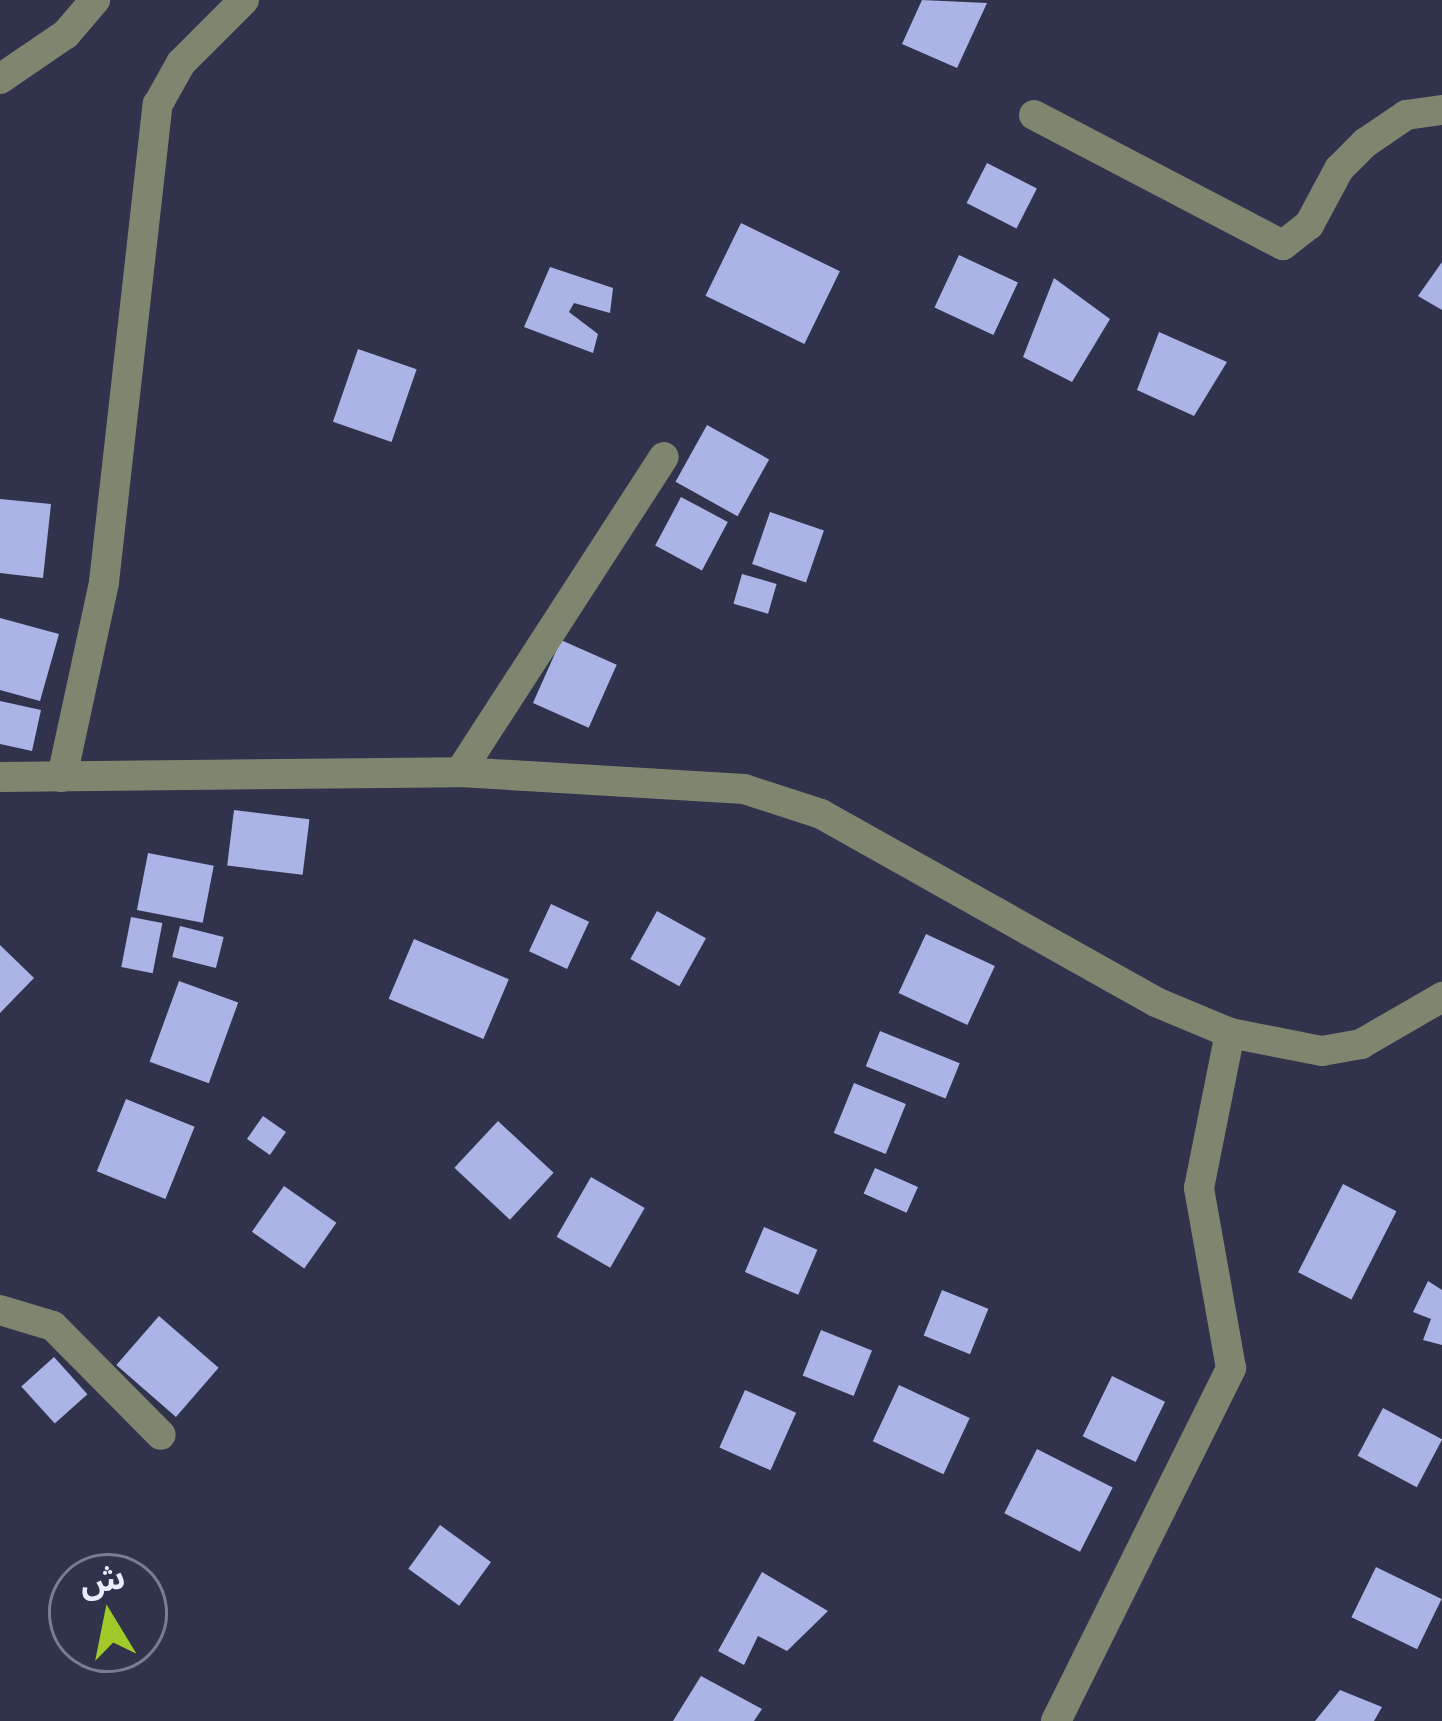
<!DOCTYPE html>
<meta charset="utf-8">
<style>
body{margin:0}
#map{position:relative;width:1442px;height:1721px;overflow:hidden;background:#30334b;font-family:"Libre Baskerville","Noto Sans Arabic",serif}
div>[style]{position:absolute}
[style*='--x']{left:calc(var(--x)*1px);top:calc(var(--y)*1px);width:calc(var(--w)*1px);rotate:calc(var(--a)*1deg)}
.building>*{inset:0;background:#abb3e7;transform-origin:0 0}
.minor>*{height:30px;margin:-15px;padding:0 15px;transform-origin:15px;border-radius:15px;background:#7e8670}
span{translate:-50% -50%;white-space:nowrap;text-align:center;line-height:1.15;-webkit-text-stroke:12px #30334b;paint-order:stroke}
.north{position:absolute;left:48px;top:1553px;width:120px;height:120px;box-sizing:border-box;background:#30334b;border:3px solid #7a7d92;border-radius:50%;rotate:350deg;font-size:33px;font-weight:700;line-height:48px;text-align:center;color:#eaedfd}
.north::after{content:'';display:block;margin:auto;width:42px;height:54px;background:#a1c929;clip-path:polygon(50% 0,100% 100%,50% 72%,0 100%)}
</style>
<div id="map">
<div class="building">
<i style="clip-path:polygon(922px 0,987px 3px,957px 68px,902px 44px)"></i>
<i style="left:987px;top:163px;width:56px;height:45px;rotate:27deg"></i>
<i style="left:741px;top:223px;width:110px;height:81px;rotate:26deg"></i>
<i style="left:959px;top:255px;width:65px;height:58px;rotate:25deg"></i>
<i style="clip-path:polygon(1442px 262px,1442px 310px,1418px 296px)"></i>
<i style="clip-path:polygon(550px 267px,613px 288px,610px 313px,574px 303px,569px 312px,598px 334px,593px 353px,524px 327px)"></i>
<i style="clip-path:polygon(1054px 278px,1110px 319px,1072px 382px,1023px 357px)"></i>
<i style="clip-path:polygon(1159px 332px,1227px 362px,1194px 416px,1137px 390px)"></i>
<i style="left:358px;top:349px;width:62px;height:77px;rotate:19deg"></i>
<i style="left:707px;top:425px;width:71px;height:65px;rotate:29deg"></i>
<i style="left:681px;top:497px;width:53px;height:55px;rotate:28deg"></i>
<i style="clip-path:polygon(0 499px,51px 504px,43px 578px,0 573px)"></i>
<i style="left:770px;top:512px;width:57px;height:55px;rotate:19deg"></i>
<i style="left:742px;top:574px;width:36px;height:31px;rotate:16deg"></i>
<i style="clip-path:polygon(0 618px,59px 634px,40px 701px,0 690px)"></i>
<i style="left:561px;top:640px;width:61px;height:69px;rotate:24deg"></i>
<i style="clip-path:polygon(0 701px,41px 710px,32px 751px,0 744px)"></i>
<i style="left:234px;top:810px;width:76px;height:56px;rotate:7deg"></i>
<i style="left:148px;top:853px;width:67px;height:58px;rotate:11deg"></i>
<i style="left:551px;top:904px;width:42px;height:52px;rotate:25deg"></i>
<i style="left:657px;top:911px;width:56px;height:55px;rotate:29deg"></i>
<i style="left:131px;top:917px;width:32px;height:51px;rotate:11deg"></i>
<i style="left:180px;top:926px;width:45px;height:32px;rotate:14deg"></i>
<i style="left:926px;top:934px;width:76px;height:65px;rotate:25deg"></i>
<i style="left:414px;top:939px;width:103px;height:65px;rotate:23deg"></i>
<i style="clip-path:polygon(0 945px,34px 978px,0 1013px)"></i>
<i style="left:179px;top:981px;width:63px;height:86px;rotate:20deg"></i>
<i style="left:880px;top:1031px;width:86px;height:38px;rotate:22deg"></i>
<i style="left:854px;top:1083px;width:56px;height:54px;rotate:22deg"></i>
<i style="left:126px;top:1099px;width:74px;height:78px;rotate:22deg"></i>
<i style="left:263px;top:1116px;width:28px;height:28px;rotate:35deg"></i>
<i style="left:498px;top:1121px;width:76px;height:64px;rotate:43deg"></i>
<i style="left:875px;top:1168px;width:47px;height:28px;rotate:24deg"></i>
<i style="left:591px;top:1177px;width:62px;height:69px;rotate:30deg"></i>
<i style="left:1343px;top:1184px;width:60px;height:99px;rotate:27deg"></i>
<i style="left:284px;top:1186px;width:64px;height:56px;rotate:35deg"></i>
<i style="left:764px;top:1227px;width:58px;height:49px;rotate:23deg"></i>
<i style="clip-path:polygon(1428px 1281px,1442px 1290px,1442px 1345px,1423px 1340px,1431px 1319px,1413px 1312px)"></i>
<i style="left:942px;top:1290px;width:50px;height:49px;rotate:22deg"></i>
<i style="left:159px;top:1316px;width:79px;height:65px;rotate:41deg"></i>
<i style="left:821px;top:1330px;width:55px;height:49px;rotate:22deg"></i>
<i style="left:54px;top:1357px;width:50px;height:44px;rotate:48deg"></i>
<i style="left:1112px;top:1376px;width:59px;height:67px;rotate:26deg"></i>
<i style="left:899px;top:1385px;width:78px;height:62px;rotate:25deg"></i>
<i style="left:745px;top:1390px;width:56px;height:63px;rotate:24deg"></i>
<i style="left:1383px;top:1408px;width:67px;height:54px;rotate:28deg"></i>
<i style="left:1037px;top:1449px;width:85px;height:72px;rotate:27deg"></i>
<i style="left:440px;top:1525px;width:63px;height:54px;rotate:36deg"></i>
<i style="left:1376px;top:1567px;width:73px;height:56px;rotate:26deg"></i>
<i style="clip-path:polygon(762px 1572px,828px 1611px,787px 1651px,758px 1636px,744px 1665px,718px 1651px)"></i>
<i style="clip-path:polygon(701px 1676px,762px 1709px,754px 1721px,673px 1721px)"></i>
<i style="clip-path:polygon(1340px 1690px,1382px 1707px,1374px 1721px,1315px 1721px)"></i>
</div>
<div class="minor">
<i style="--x:0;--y:79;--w:80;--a:-34.3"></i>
<i style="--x:66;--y:34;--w:45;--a:-49.5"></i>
<i style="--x:1034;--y:115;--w:281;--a:27.6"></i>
<i style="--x:1283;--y:245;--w:33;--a:-38"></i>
<i style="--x:1309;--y:225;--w:64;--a:-61.8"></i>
<i style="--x:1339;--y:169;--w:37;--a:-45"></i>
<i style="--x:1365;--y:143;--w:50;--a:-34.3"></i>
<i style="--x:1406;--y:115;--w:36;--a:-8"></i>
<i style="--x:460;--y:772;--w:375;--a:-57.1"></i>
<i style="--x:0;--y:777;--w:460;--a:-0.6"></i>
<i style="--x:460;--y:772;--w:285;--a:3.4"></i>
<i style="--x:744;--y:789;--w:81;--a:18"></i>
<i style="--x:821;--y:814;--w:384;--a:29.3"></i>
<i style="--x:1156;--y:1002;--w:80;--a:22.7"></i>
<i style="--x:1230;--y:1033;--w:94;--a:11.1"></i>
<i style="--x:1322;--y:1051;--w:40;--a:-10"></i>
<i style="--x:1361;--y:1044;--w:94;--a:-30.1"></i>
<i style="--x:62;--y:777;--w:199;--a:-77.8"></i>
<i style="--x:104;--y:582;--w:481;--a:-83.6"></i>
<i style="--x:158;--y:104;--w:47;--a:-60.7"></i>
<i style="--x:181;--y:63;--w:89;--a:-45"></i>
<i style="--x:0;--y:1310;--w:55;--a:16.8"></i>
<i style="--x:53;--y:1326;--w:153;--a:45.3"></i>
<i style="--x:1056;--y:1721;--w:394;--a:-63.6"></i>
<i style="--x:1231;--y:1368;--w:183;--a:-100.1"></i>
<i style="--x:1199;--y:1188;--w:158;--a:-78.7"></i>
</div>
<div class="north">ش</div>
</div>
